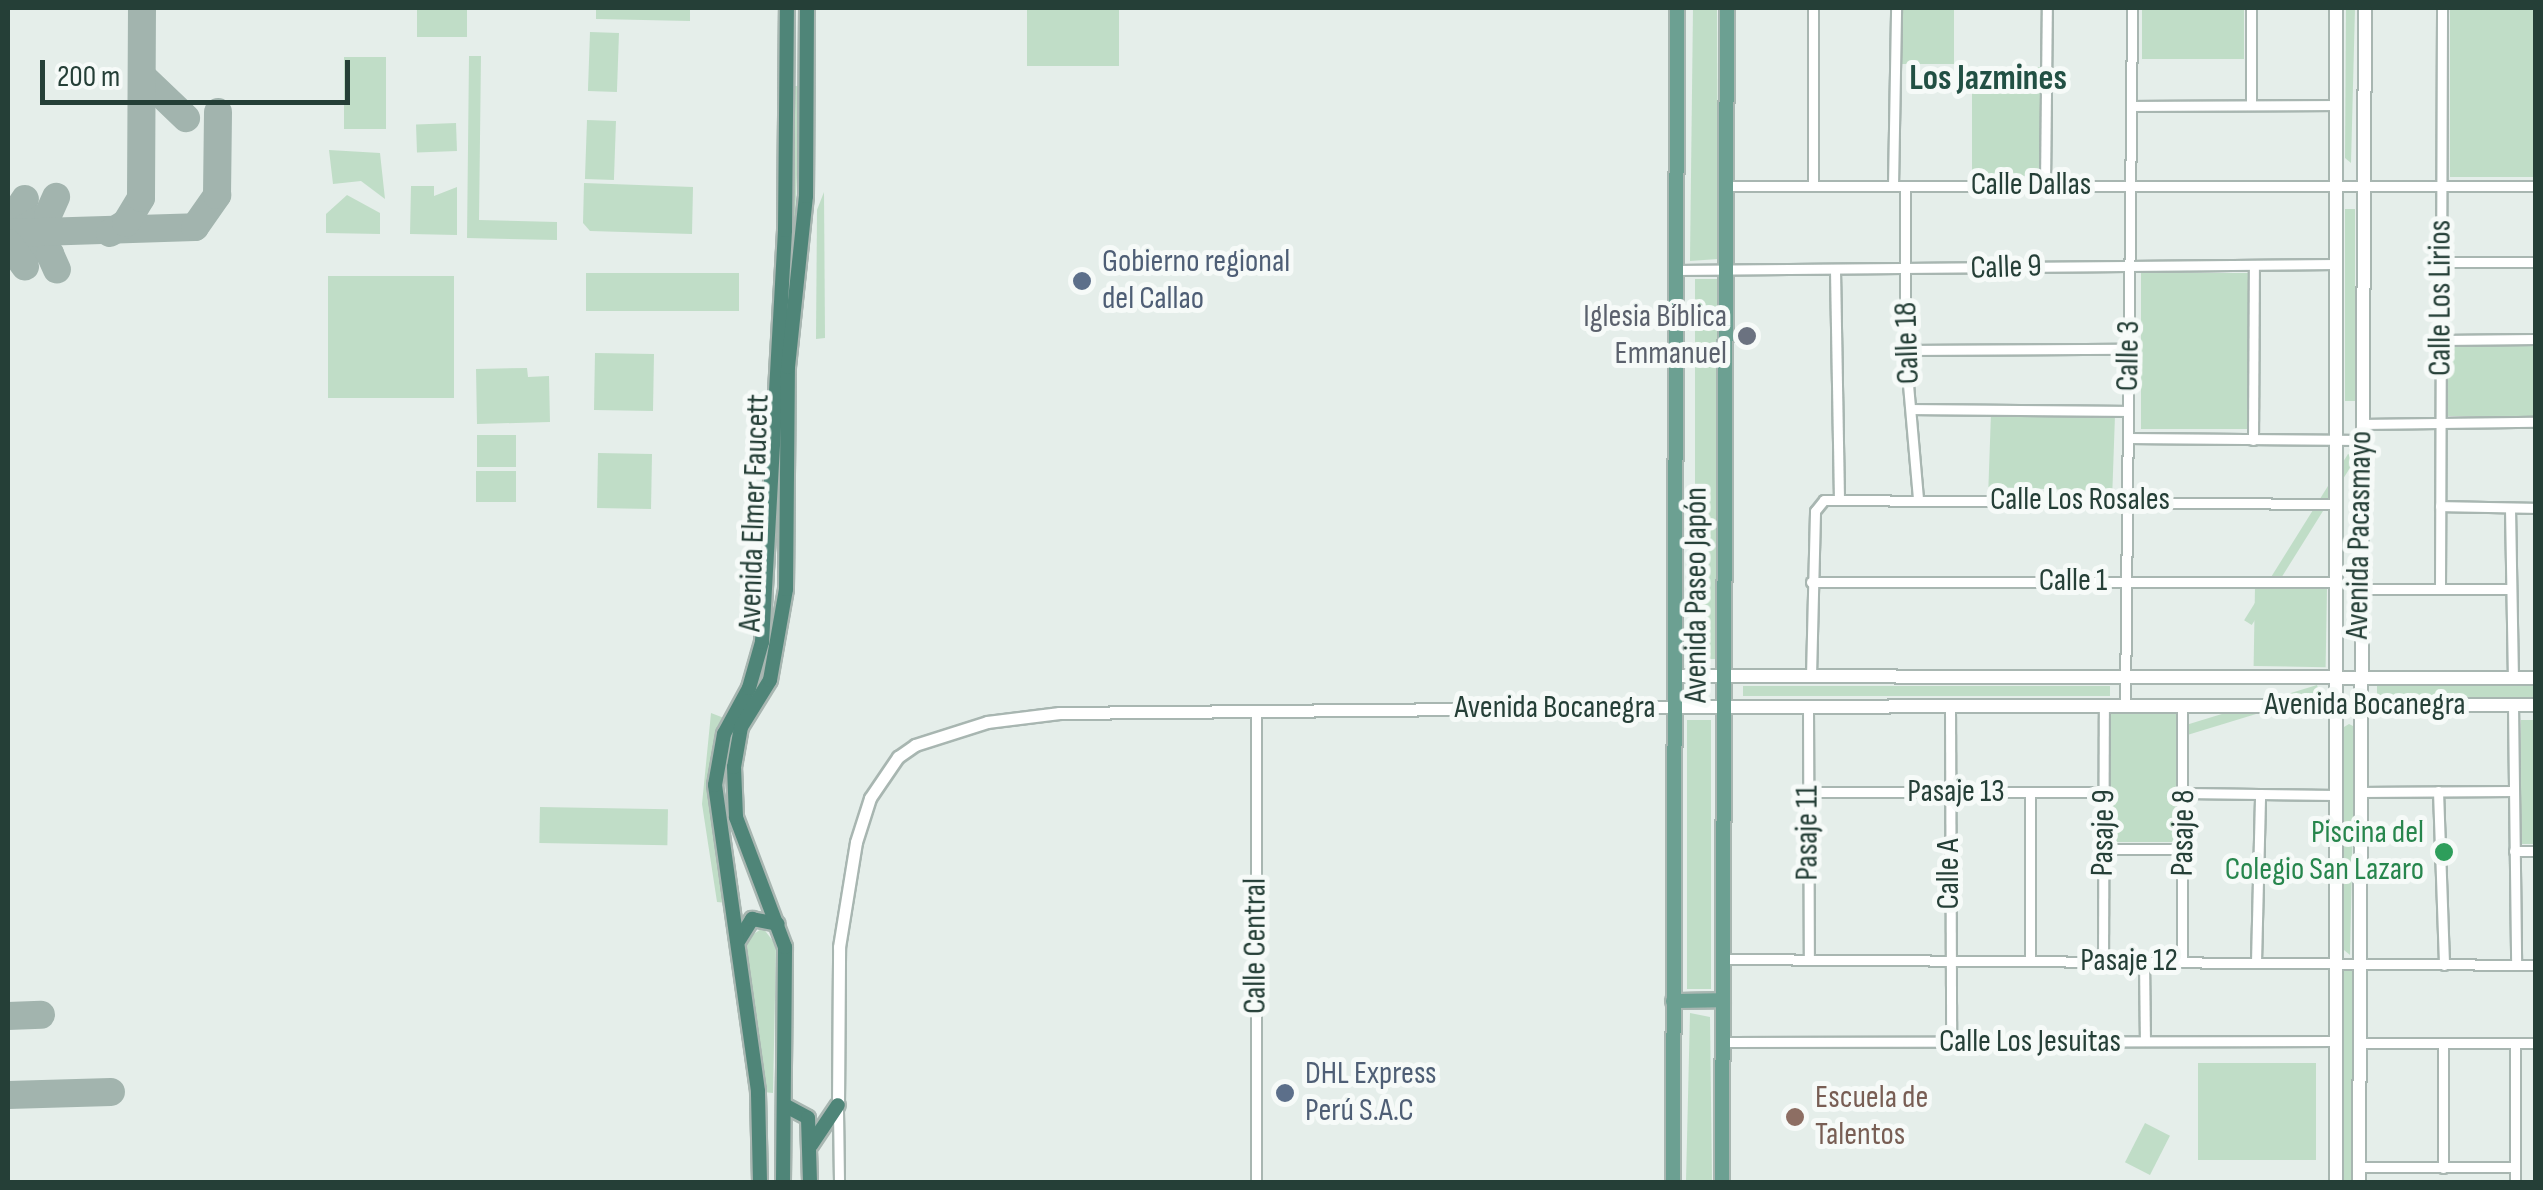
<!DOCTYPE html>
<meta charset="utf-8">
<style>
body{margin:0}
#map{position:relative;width:2543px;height:1190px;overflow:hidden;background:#e5eeea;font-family:"Sofia Sans Condensed",sans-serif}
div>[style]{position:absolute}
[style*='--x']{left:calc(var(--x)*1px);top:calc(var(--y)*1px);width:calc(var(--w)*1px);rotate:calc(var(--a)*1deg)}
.green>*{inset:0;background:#c0ddc7;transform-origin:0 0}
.taxiway>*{height:28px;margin:-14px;padding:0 14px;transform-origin:14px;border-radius:14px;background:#a2b4ae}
.roads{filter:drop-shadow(2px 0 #a8b6b1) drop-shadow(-2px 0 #a8b6b1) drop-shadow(0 2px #a8b6b1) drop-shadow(0 -2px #a8b6b1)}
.minor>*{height:9px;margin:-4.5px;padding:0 4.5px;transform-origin:4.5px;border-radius:4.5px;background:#fff}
.tertiary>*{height:11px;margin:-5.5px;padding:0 5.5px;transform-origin:5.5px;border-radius:5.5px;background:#fff}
.secondary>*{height:12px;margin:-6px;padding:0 6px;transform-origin:6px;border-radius:6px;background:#fff}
.primary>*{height:14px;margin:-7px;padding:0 7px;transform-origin:7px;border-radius:7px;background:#6ca092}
.trunk>*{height:14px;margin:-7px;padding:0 7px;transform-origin:7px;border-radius:7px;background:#4f8578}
.dots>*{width:28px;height:28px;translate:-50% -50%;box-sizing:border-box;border:5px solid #f6faf8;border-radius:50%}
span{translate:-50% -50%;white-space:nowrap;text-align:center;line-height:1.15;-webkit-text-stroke:10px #f6faf8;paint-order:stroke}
.street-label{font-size:32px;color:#253f37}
.service-label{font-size:32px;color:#4e5e75}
.left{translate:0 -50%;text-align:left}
.worship-label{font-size:32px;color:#5b616d}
.right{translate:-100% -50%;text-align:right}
.leisure-label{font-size:32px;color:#27864d}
.education-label{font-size:32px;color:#785e54}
.neighbourhood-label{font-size:35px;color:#225044;font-weight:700}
.frame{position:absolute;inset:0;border:10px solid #253f37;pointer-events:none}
.scale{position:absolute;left:40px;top:60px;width:310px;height:45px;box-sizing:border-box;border:5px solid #253f37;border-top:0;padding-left:12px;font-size:30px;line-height:35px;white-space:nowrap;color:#253f37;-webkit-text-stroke:8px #f6faf8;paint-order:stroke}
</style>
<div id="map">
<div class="green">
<i style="left:417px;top:8px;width:50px;height:29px"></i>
<i style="clip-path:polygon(596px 8px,690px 8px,690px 21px,596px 19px)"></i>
<i style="left:1027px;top:8px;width:92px;height:58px"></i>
<i style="clip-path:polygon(1693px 8px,1717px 8px,1718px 259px,1690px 261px)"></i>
<i style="left:1902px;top:8px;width:52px;height:56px"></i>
<i style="left:2142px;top:8px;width:102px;height:51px"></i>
<i style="clip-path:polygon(2346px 8px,2355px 8px,2351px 163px,2345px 158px)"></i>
<i style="left:2450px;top:8px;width:85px;height:169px"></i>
<i style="left:590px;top:32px;width:29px;height:59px;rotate:2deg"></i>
<i style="clip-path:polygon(469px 56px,481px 56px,479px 220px,557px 222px,557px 240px,467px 238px)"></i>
<i style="left:344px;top:57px;width:42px;height:72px"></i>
<i style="left:1972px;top:67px;width:68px;height:109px"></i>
<i style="clip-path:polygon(793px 86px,801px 86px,795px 219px,792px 216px)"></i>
<i style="left:587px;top:120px;width:29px;height:59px;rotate:2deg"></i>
<i style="left:456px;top:123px;width:28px;height:40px;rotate:88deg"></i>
<i style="clip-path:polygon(329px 150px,380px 153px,385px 199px,361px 181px,333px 184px)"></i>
<i style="clip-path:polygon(584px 183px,693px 187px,692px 234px,590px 231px,583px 223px)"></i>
<i style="clip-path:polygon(411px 186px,434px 186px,434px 196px,457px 187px,457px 235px,410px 234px)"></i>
<i style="clip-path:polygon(824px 192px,825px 338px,816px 339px,817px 210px)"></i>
<i style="clip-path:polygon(347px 195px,380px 213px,380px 234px,326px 233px,326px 214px)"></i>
<i style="left:2345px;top:209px;width:10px;height:192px"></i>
<i style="left:739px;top:273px;width:38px;height:153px;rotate:90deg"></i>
<i style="left:2141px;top:273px;width:107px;height:156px"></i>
<i style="left:328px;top:276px;width:126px;height:122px"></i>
<i style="left:1695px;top:279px;width:22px;height:380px"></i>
<i style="left:2448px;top:345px;width:87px;height:71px"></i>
<i style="left:595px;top:353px;width:59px;height:57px;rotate:1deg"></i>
<i style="clip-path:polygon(527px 368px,528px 377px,549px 376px,550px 422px,477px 424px,476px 369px)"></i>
<i style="left:1991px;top:413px;width:124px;height:74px;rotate:2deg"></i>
<i style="left:477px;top:435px;width:39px;height:32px"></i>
<i style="left:598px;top:453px;width:54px;height:55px;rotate:1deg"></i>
<i style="left:2348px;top:454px;width:9px;height:196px;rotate:32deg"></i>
<i style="left:476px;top:471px;width:40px;height:31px"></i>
<i style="left:2255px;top:587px;width:72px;height:79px;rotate:1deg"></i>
<i style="left:2317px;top:685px;width:10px;height:178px;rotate:73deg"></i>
<i style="left:1743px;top:686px;width:367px;height:10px"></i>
<i style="left:2377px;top:686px;width:158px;height:11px"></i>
<i style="left:2110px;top:712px;width:70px;height:130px"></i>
<i style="clip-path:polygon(711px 713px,724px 718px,713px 807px,727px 903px,717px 902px,702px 804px)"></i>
<i style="left:1687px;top:720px;width:24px;height:269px"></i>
<i style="left:2521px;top:720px;width:14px;height:124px"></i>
<i style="clip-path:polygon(2349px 724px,2355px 727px,2350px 955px,2344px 950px,2344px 727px)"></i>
<i style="left:540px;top:807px;width:128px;height:36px;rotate:1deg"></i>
<i style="clip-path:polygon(763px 928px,776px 945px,773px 1093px,763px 1092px,744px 940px)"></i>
<i style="left:2359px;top:961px;width:221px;height:22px;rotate:90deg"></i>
<i style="clip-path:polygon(1690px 1013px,1710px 1017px,1712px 1182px,1686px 1182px)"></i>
<i style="left:2198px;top:1063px;width:118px;height:97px"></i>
<i style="left:2145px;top:1123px;width:28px;height:44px;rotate:27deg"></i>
</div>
<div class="taxiway">
<i style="--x:142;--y:76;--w:61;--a:43.7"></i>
<i style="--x:8;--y:225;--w:31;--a:-57"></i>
<i style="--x:21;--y:231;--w:37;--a:38"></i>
<i style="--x:50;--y:254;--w:17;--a:66"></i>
<i style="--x:18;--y:232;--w:34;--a:-30"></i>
<i style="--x:48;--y:215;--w:20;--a:-66"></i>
<i style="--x:8;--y:233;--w:187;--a:-1.8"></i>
<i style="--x:195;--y:227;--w:39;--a:-55"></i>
<i style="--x:217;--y:195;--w:83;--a:-89.3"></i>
<i style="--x:110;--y:233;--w:19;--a:-32"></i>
<i style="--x:126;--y:223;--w:29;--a:-59"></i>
<i style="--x:141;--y:198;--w:190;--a:-89.7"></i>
<i style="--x:8;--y:243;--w:29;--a:54"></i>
<i style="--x:8;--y:1016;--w:33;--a:-2"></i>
<i style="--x:8;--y:1095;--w:103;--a:-1.7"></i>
</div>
<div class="roads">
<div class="minor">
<i style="--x:2251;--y:8;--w:96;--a:90"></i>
<i style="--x:2131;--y:106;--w:205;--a:-0.3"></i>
<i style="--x:2045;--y:185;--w:177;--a:-89.4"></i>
<i style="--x:1727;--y:186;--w:809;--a:0"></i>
<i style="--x:1813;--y:186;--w:178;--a:-90"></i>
<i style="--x:1893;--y:186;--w:178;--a:-89"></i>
<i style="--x:1905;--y:186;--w:164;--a:90"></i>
<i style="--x:1905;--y:350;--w:150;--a:85"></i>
<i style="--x:2441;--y:262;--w:95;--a:0"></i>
<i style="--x:1676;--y:270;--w:660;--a:-0.52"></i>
<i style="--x:1835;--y:270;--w:228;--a:89"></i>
<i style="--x:2441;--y:340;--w:95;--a:-0.6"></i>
<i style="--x:1905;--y:350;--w:224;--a:-0.3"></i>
<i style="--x:1911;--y:409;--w:217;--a:0.5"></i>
<i style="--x:2361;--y:424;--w:175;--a:-0.7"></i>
<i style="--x:2128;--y:438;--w:233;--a:0.5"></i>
<i style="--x:2253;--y:440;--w:174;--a:-89.7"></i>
<i style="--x:2440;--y:506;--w:96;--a:1.2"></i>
<i style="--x:2510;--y:508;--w:170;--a:89"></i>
<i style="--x:1811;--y:582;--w:524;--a:0"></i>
<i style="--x:2440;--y:588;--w:580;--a:-89.8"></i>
<i style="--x:2359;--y:589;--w:152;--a:0"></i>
<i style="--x:1811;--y:676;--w:165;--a:-88.6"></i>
<i style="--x:1815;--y:511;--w:14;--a:-51"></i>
<i style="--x:1824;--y:500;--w:511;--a:0.45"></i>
<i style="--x:2125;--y:705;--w:697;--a:-89.42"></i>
<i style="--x:2513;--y:705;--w:260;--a:89.3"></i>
<i style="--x:1950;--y:706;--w:336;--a:89.8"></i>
<i style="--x:1808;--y:707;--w:252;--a:89.8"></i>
<i style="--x:2438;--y:791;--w:174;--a:88"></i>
<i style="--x:1808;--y:792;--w:296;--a:0"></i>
<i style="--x:2359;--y:792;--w:155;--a:-0.4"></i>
<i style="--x:2185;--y:793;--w:152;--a:0.8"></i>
<i style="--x:2104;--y:849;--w:79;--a:0"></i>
<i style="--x:2514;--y:851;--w:22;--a:0"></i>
<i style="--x:1723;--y:959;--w:813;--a:0.42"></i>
<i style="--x:2030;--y:961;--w:169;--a:-90"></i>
<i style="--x:2103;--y:961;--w:255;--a:-89.8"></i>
<i style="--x:2144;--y:961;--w:80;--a:89.3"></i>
<i style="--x:2182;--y:961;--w:256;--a:-90"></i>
<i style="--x:2256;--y:962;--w:168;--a:-88.6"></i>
<i style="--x:1723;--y:1042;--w:614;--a:-0.09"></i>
<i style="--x:2359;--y:1043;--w:177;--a:0"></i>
<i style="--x:838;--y:1110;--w:72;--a:89.2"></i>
<i style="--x:2359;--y:1167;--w:156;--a:0"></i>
<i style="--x:2443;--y:1168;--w:125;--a:-90"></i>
<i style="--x:1256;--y:1182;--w:472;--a:-90"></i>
<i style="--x:2515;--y:1182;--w:139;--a:-90"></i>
</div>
<div class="tertiary">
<i style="--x:838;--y:1105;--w:158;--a:-89.6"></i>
<i style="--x:839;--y:947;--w:106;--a:-80.8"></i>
<i style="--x:856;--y:842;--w:46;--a:-72.3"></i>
<i style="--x:870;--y:798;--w:50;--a:-55.7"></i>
<i style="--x:898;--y:757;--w:21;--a:-35"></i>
<i style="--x:915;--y:745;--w:76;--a:-17.7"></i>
<i style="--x:987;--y:722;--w:73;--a:-7.1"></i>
<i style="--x:1059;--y:713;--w:615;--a:-0.56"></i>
</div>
<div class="secondary">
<i style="--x:2336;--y:8;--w:1174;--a:90"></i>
<i style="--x:1674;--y:676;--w:862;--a:0.13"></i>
<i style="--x:1674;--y:707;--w:862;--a:-0.13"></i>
<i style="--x:2359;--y:1182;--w:1174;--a:-89.71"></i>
</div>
<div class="primary">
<i style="--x:1673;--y:1001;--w:50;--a:-1.1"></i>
<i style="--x:1673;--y:1182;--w:1174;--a:-89.8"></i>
<i style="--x:1722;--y:1182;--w:1174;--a:-89.76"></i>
</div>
<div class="trunk">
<i style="--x:739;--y:940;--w:25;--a:-58"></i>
<i style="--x:752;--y:919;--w:26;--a:11"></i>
<i style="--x:784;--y:1105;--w:27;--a:28"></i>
<i style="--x:808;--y:1118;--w:64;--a:88.2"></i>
<i style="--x:811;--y:1145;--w:48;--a:-56"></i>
<i style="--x:760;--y:1182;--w:91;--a:-91.3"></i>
<i style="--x:758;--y:1091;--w:309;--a:-98"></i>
<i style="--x:715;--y:785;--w:52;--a:-80"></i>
<i style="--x:724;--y:734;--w:52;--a:-61.5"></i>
<i style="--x:749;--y:688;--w:48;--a:-74.2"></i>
<i style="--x:762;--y:642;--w:413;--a:-86.8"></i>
<i style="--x:785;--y:230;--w:222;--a:-89.5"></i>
<i style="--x:783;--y:1182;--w:235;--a:-89.5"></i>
<i style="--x:785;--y:947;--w:139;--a:-110.7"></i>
<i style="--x:736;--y:817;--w:50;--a:-92.3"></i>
<i style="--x:734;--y:767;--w:41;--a:-80.1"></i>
<i style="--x:741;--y:727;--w:55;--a:-58.3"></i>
<i style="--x:770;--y:680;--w:92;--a:-80"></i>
<i style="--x:786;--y:589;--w:222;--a:-89.5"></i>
<i style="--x:788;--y:367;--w:172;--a:-84"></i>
<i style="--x:806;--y:196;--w:188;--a:-89.7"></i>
</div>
</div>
<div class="dots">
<i style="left:1082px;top:281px;background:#5c6f8a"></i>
<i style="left:1747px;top:336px;background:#6b7280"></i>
<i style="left:2444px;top:852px;background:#2e9e5b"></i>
<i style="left:1285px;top:1093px;background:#5c6f8a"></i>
<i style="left:1795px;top:1117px;background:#8d6e63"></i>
</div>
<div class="street-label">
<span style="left:2031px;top:185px">Calle Dallas</span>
<span style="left:2006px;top:268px;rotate:-2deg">Calle 9</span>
<span style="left:2441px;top:298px;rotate:-90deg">Calle Los Lirios</span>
<span style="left:1908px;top:343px;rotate:-92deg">Calle 18</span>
<span style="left:2129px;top:356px;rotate:-89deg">Calle 3</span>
<span style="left:2080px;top:500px">Calle Los Rosales</span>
<span style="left:755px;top:513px;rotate:-88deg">Avenida Elmer Faucett</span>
<span style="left:2360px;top:535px;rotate:-89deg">Avenida Pacasmayo</span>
<span style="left:2073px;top:581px">Calle 1</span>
<span style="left:1697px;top:595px;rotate:-90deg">Avenida Paseo Japón</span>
<span style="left:2365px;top:705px">Avenida Bocanegra</span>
<span style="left:1555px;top:708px">Avenida Bocanegra</span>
<span style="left:1956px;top:792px">Pasaje 13</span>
<span style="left:1808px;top:833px;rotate:-90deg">Pasaje 11</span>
<span style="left:2104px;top:833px;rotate:-89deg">Pasaje 9</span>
<span style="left:2184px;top:833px;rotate:-89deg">Pasaje 8</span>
<span style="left:1949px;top:874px;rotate:-90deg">Calle A</span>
<span style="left:1256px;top:946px;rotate:-90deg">Calle Central</span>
<span style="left:2129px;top:961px">Pasaje 12</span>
<span style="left:2030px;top:1042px">Calle Los Jesuitas</span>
</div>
<div class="service-label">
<span class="left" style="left:1102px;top:281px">Gobierno regional<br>del Callao</span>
<span class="left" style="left:1305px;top:1093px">DHL Express<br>Perú S.A.C</span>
</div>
<div class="worship-label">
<span class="right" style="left:1727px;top:336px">Iglesia Bíblica<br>Emmanuel</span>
</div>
<div class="leisure-label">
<span class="right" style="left:2424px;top:852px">Piscina del<br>Colegio San Lazaro</span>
</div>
<div class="education-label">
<span class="left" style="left:1815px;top:1117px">Escuela de<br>Talentos</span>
</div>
<div class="neighbourhood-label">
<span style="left:1988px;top:79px">Los Jazmines</span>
</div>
<div class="frame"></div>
<div class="scale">200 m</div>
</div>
